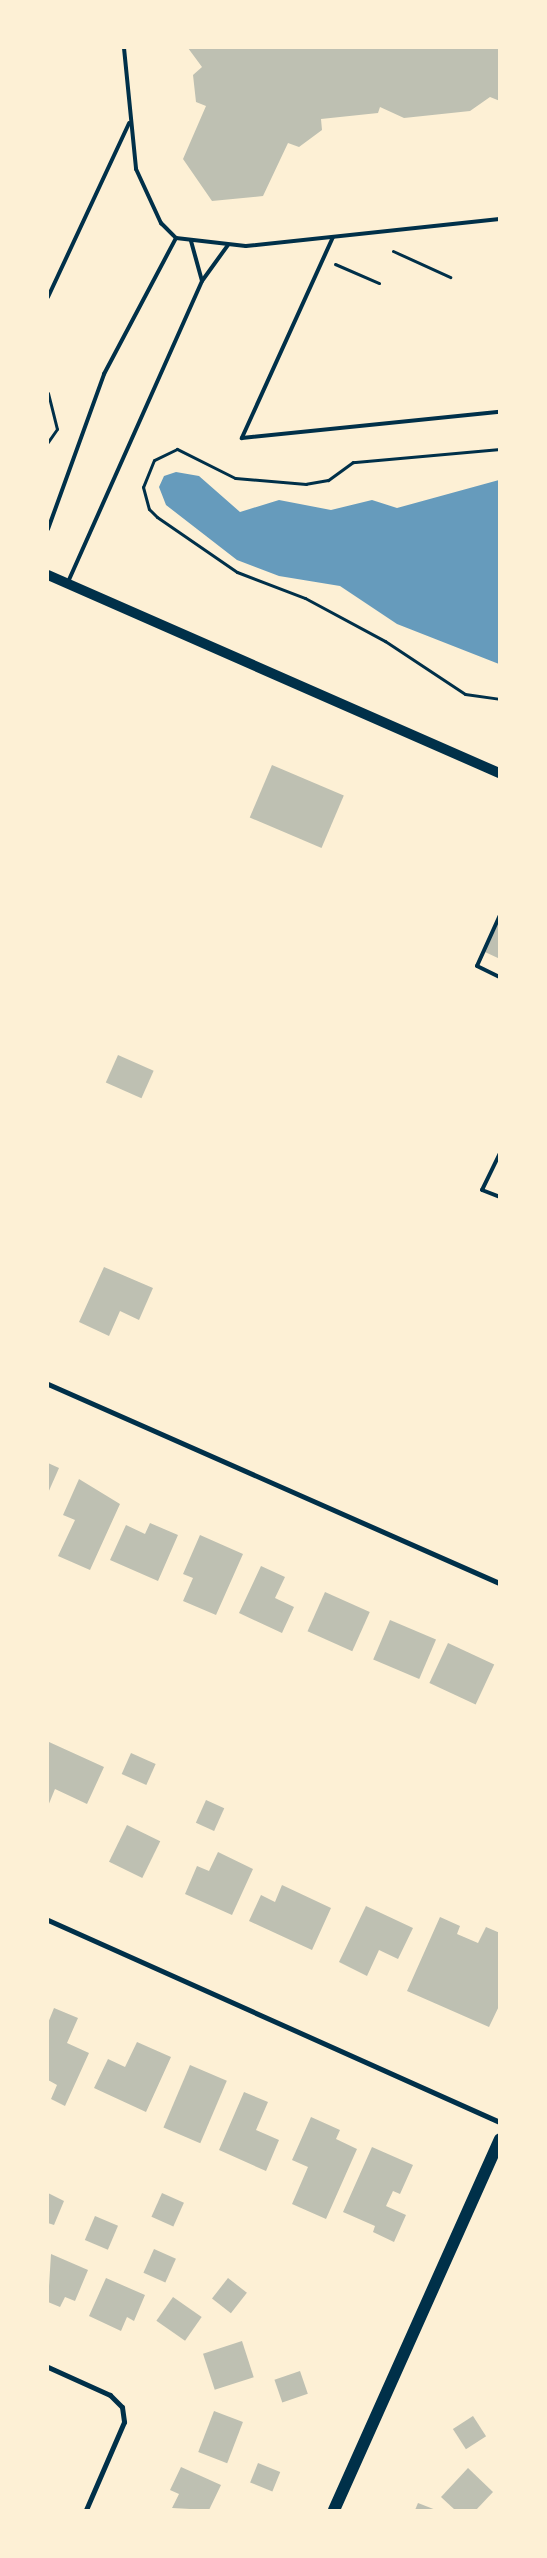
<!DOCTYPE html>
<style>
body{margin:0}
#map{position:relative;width:547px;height:2558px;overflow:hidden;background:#fdf0d5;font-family:Montserrat,sans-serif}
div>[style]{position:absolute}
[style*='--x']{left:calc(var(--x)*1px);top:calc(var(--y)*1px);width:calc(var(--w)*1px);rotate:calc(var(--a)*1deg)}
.water>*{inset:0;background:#669bbc}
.building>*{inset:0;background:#bec0b2;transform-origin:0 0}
.path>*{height:3px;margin:-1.5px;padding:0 1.5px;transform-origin:1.5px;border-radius:1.5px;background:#003049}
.service>*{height:4px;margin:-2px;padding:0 2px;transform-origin:2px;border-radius:2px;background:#003049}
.minor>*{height:5px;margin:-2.5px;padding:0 2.5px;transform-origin:2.5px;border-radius:2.5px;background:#003049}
.secondary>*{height:10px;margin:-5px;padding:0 5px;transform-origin:5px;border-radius:5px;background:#003049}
.primary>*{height:12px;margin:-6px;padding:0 6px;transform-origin:6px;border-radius:6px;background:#003049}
span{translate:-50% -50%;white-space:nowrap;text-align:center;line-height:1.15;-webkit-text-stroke:4.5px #fdf0d5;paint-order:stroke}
.frame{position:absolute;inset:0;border:49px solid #fdf0d5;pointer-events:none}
</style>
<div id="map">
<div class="water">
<i style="clip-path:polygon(176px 472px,199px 476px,240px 512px,279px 500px,331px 510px,372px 500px,397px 508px,499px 480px,499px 664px,397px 624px,340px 586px,279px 576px,237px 560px,166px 505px,159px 487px,164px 476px)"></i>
</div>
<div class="building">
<i style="clip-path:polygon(188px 48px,500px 48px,500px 101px,490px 97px,470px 111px,404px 118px,380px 107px,378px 113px,321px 119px,322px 130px,299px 147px,288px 143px,263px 196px,212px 201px,183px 159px,206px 106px,196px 102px,193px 75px,202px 67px)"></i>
<i style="left:272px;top:765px;width:78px;height:57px;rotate:23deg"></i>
<i style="clip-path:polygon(500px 919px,500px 959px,485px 952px)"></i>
<i style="left:118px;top:1055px;width:39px;height:30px;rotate:24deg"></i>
<i style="clip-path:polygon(104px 1267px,153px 1288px,139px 1320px,120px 1311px,109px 1336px,79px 1322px)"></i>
<i style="clip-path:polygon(48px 1463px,59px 1468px,48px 1493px)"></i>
<i style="clip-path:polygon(79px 1479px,120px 1504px,90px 1570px,58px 1556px,75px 1520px,63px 1515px)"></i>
<i style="clip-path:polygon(150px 1523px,178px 1535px,158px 1581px,110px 1560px,126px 1525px,145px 1534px)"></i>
<i style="clip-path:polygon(200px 1535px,243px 1554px,216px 1615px,183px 1601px,193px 1578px,183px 1574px)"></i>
<i style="clip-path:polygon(261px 1566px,285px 1577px,275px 1598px,294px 1607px,282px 1633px,239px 1613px)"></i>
<i style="left:325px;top:1592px;width:49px;height:43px;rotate:24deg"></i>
<i style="left:390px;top:1620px;width:50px;height:43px;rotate:23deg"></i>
<i style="left:448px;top:1643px;width:51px;height:44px;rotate:25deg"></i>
<i style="clip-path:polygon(49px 1742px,104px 1767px,87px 1804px,55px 1789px,48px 1806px)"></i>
<i style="left:131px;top:1753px;width:27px;height:23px;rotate:24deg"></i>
<i style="left:206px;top:1800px;width:20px;height:25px;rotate:24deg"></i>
<i style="left:127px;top:1825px;width:37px;height:41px;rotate:26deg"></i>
<i style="clip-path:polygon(218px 1852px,253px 1869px,232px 1915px,185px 1894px,197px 1866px,209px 1871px)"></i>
<i style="clip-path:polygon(282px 1885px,331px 1908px,312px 1950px,249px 1921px,261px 1895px,275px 1902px)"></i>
<i style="clip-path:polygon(366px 1906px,413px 1928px,398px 1959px,379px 1950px,367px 1976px,339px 1962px)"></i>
<i style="clip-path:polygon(440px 1917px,460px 1926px,457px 1934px,478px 1943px,486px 1927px,500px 1933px,500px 2004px,489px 2027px,407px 1991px)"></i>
<i style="clip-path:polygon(54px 2008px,78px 2018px,67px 2043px,89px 2053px,65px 2106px,51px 2099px,57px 2085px,48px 2080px,48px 2023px)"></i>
<i style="clip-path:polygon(137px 2042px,171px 2057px,146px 2112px,94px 2088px,108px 2059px,125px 2067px)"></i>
<i style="left:190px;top:2065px;width:40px;height:68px;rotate:23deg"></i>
<i style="clip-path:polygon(244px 2092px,268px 2102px,256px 2130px,279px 2140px,266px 2171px,219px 2150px)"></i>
<i style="clip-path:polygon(311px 2117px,340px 2130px,336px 2139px,357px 2149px,326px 2219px,292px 2204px,308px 2167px,292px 2160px)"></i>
<i style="clip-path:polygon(372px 2147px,413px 2165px,400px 2194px,393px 2191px,386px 2206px,406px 2215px,394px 2242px,373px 2232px,375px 2226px,343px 2212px)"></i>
<i style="clip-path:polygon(48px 2193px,64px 2201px,54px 2225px,48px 2223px)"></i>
<i style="left:162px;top:2193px;width:24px;height:26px;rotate:24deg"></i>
<i style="left:95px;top:2216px;width:25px;height:26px;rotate:23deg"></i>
<i style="left:154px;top:2249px;width:24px;height:26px;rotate:24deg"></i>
<i style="clip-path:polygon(51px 2254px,88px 2270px,75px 2301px,65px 2297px,60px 2307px,48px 2302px)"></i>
<i style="clip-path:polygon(106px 2278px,145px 2295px,134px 2321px,127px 2317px,121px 2331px,89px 2316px)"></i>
<i style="left:228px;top:2278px;width:24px;height:26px;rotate:38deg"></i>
<i style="left:173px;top:2297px;width:35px;height:29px;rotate:35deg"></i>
<i style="left:242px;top:2341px;width:38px;height:41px;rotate:72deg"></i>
<i style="left:300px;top:2371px;width:24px;height:27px;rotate:71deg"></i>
<i style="left:214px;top:2411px;width:31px;height:44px;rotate:21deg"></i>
<i style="left:473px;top:2416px;width:24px;height:24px;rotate:57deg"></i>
<i style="left:258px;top:2463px;width:24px;height:21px;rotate:22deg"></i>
<i style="clip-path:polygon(181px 2467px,221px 2485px,209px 2510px,172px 2508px,179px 2494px,170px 2490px)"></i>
<i style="clip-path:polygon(468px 2468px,493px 2492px,476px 2510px,455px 2510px,441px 2497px)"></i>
<i style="clip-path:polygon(418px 2503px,436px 2510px,415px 2510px)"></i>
</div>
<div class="path">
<i style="--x:393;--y:251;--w:63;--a:24.5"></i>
<i style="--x:335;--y:264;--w:48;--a:23.4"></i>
<i style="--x:48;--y:393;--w:37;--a:76"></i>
<i style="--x:57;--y:429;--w:16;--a:125"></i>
<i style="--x:500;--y:449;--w:148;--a:174.9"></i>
<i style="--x:353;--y:462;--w:31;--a:144"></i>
<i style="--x:328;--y:480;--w:22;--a:170"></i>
<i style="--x:306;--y:484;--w:71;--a:-175.2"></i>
<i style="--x:235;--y:478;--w:65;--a:-153.4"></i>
<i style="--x:177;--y:449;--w:25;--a:154"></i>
<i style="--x:154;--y:460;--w:29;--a:112"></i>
<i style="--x:143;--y:487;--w:23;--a:75"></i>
<i style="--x:149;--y:509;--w:11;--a:45"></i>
<i style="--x:157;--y:517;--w:97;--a:34.5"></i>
<i style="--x:237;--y:572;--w:73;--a:20.9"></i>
<i style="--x:305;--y:598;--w:91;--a:28.3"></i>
<i style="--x:385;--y:641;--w:96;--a:33.5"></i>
<i style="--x:465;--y:694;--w:35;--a:8"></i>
</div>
<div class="service">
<i style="--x:124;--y:48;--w:122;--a:84.3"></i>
<i style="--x:136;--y:169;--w:60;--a:65.2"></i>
<i style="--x:161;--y:223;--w:21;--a:45"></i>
<i style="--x:176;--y:238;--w:70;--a:6.5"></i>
<i style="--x:246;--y:246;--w:255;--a:-6.1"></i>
<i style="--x:333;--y:237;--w:221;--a:114.4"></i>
<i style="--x:242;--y:438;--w:259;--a:-5.8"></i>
<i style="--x:191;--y:241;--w:41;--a:74.6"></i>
<i style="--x:48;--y:297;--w:192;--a:-65"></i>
<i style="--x:48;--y:529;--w:165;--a:-70.1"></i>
<i style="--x:104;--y:374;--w:154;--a:-62.1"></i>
<i style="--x:68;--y:582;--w:329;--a:-66"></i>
<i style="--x:202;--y:281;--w:44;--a:-54.2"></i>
<i style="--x:500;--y:915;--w:56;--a:114.3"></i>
<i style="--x:477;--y:966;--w:25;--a:26"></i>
<i style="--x:500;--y:1153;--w:41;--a:115.9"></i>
<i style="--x:482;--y:1190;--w:19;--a:21"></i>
</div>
<div class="minor">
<i style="--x:48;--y:1384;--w:494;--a:23.8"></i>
<i style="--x:48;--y:1920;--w:495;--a:24.1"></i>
<i style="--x:48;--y:2367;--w:68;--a:24.3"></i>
<i style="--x:110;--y:2395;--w:17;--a:45"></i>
<i style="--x:122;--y:2407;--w:15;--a:82"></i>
<i style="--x:124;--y:2422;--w:96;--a:113.4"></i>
</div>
<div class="secondary">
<i style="--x:48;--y:575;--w:493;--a:23.7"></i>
</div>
<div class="primary">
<i style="--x:334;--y:2510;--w:406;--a:-65.9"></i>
</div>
<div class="frame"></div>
</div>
